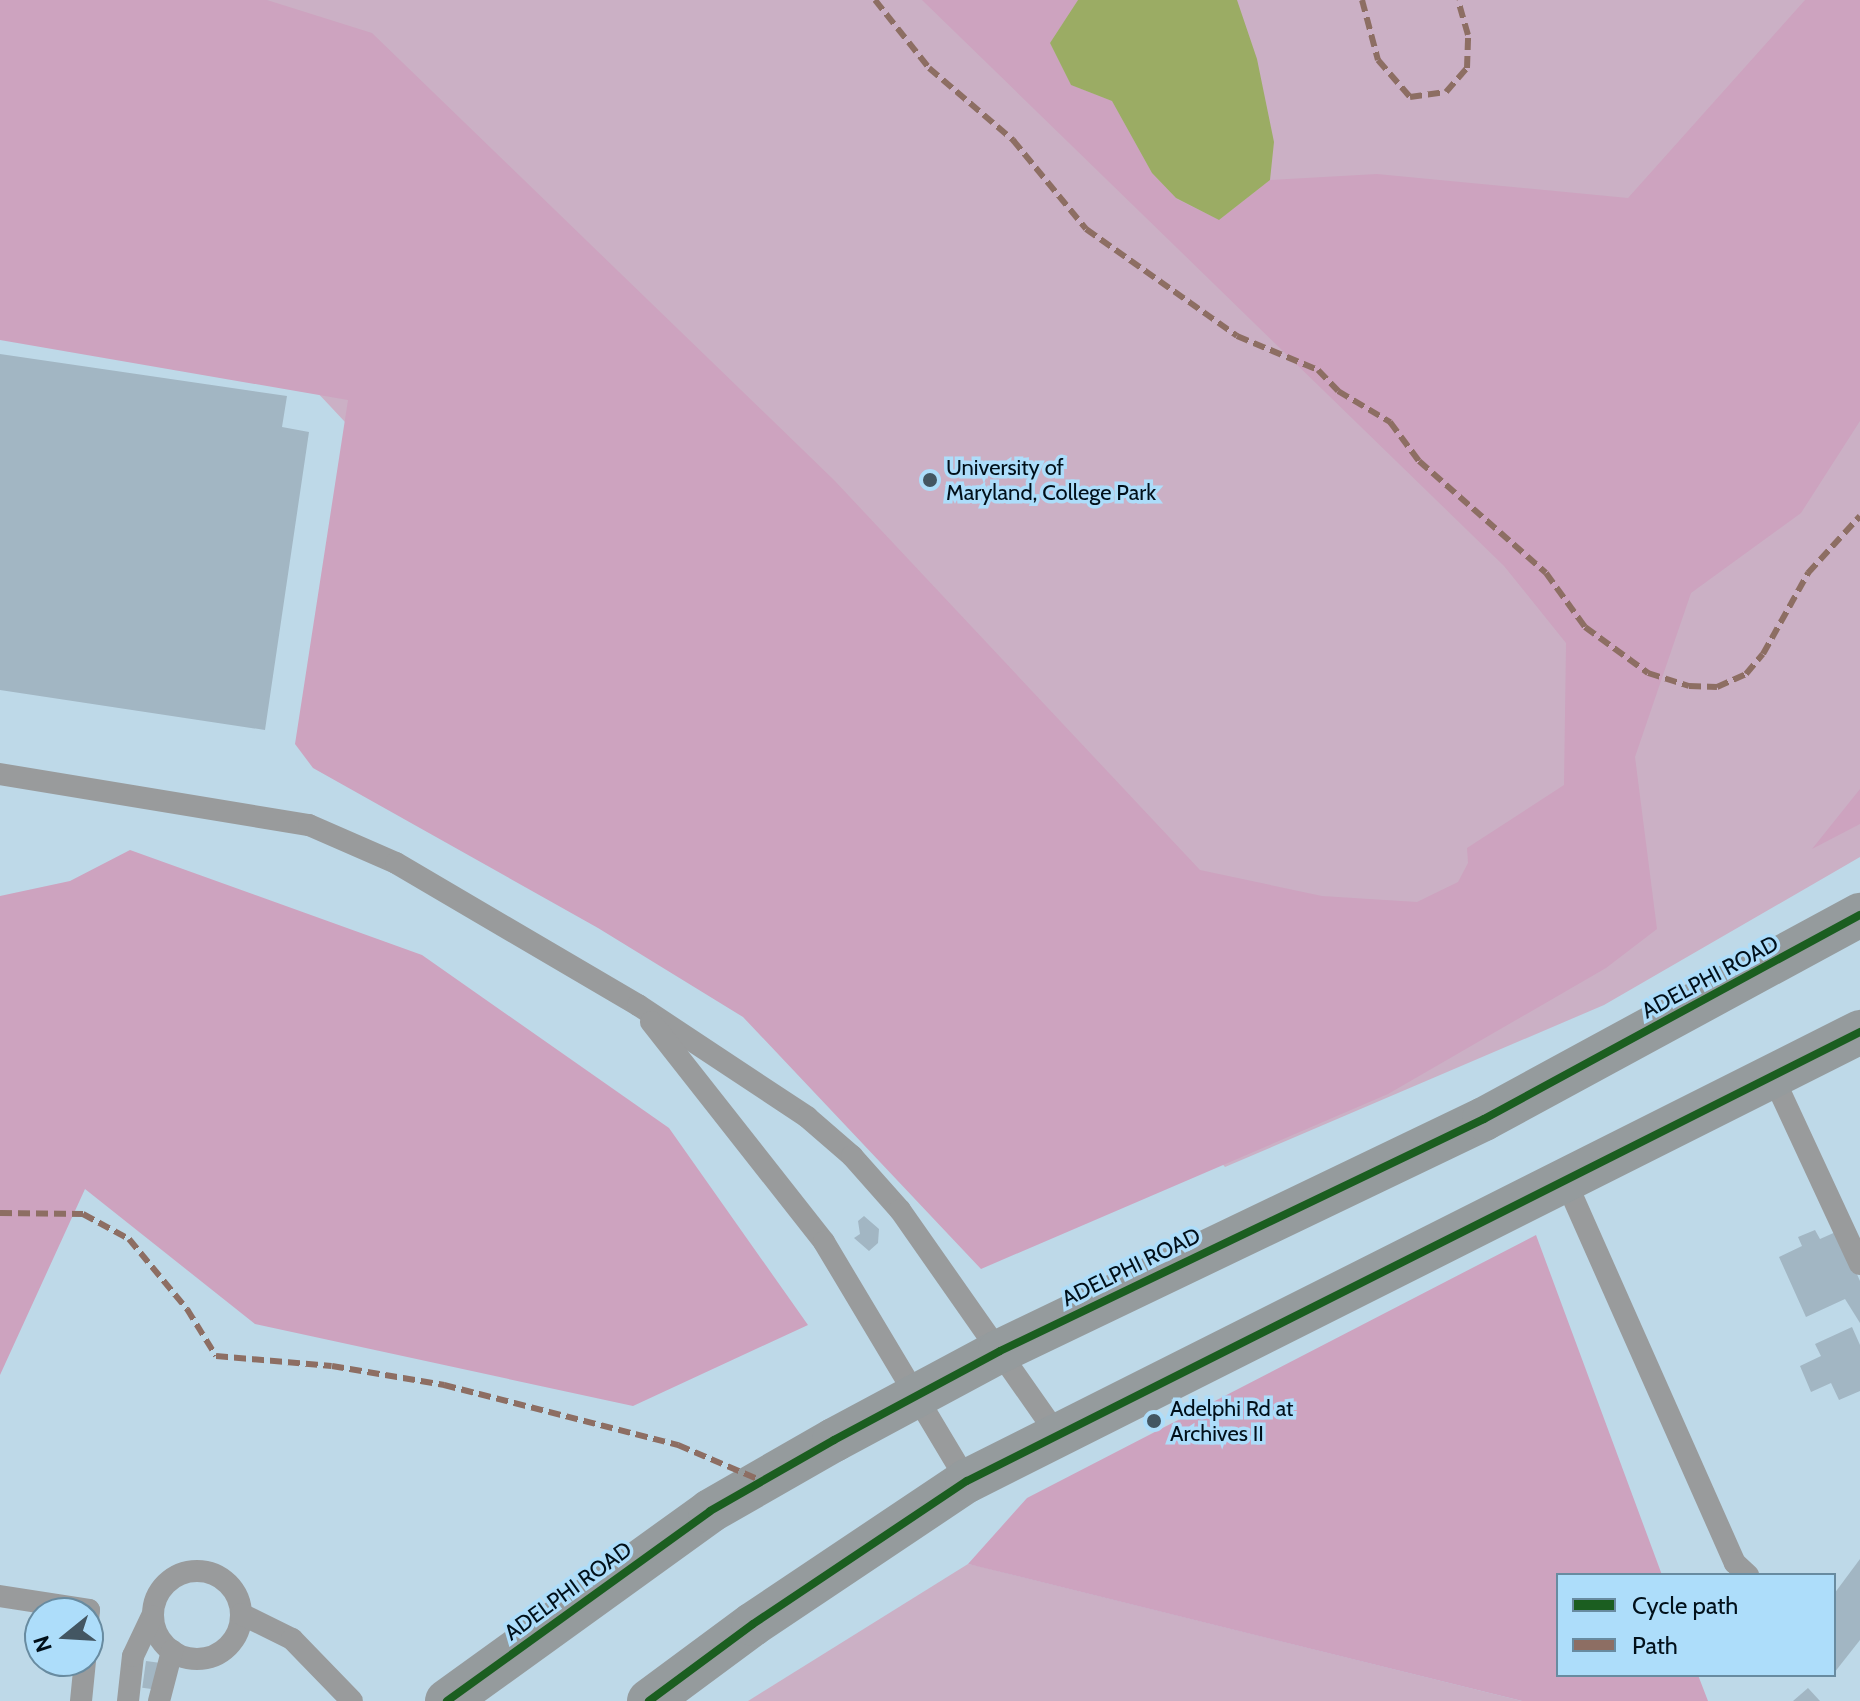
<!DOCTYPE html>
<style>
body{margin:0}
#map{position:relative;width:1860px;height:1701px;overflow:hidden;background:#bed9e8;font-family:Cabin,sans-serif}
div>[style]{position:absolute}
[style*='--x']{left:calc(var(--x)*1px);top:calc(var(--y)*1px);width:calc(var(--w)*1px);rotate:calc(var(--a)*1deg)}
.green>*{inset:0;background:#cbb0c5}
.forest>*{inset:0;background:#cda3bf}
.water>*{inset:0;background:#9bac64}
.building>*{inset:0;background:#a2b6c3;transform-origin:0 0}
.lane>*{height:22px;margin:-11px;padding:0 11px;transform-origin:11px;border-radius:11px;background:#999b9c}
.lane>.ring{margin:-11px;padding:0;box-sizing:content-box;background:none;border:22px solid #999b9c;border-radius:50%}
.secondary>*{height:44px;margin:-22px;padding:0 22px;transform-origin:22px;border-radius:22px;background:#959b9d}
.quiet>*{height:6px;margin-top:-3px;transform-origin:0;background:repeating-linear-gradient(90deg,#8d6e63 0 12px,transparent 0 18px)}
.cycleway>*{height:8px;margin:-4px;padding:0 4px;transform-origin:4px;border-radius:4px;background:#1b5e20}
.dots>*{width:22px;height:22px;translate:-50% -50%;box-sizing:border-box;border:4px solid #adddfa;border-radius:50%}
span{translate:-50% -50%;white-space:nowrap;text-align:center;line-height:1.15;-webkit-text-stroke:7px #adddfa;paint-order:stroke}
.poi-label{font-size:22px;color:#01101a}
.left{translate:0 -50%;text-align:left}
.street-label{font-size:22px;color:#01101a}
.legend{position:absolute;left:1556px;top:1573px;width:280px;height:104px;box-sizing:border-box;background:#adddfa;border:2px solid #688ba0;margin:0;padding:10px 14px;list-style:none;font-size:24px;color:#01101a}
.legend li{display:flex;align-items:center;gap:16px;height:40px}
.legend b{width:40px;border:2px solid #688ba0}
.north{position:absolute;left:24px;top:1597px;width:80px;height:80px;box-sizing:border-box;background:#adddfa;border:2px solid #688ba0;border-radius:50%;rotate:252deg;font-size:22px;font-weight:700;line-height:32px;text-align:center;color:#01101a}
.north::after{content:'';display:block;margin:auto;width:28px;height:36px;background:#435662;clip-path:polygon(50% 0,100% 100%,50% 72%,0 100%)}
</style>
<div id="map">
<div class="green">
<i style="clip-path:polygon(0 0,1860px 0,1860px 857px,1604px 1005px,1225px 1167px,1191px 1128px,847px 957px,209px 277px,0 81px)"></i>
<i style="clip-path:polygon(968px 1564px,978px 1566px,1522px 1701px,748px 1701px)"></i>
</div>
<div class="forest">
<i style="clip-path:polygon(0 0,267px 0,372px 33px,834px 480px,1200px 870px,1322px 896px,1417px 902px,1458px 882px,1468px 863px,1467px 848px,1564px 785px,1566px 643px,1504px 566px,922px 0,1078px 0,1050px 43px,1071px 85px,1112px 101px,1152px 173px,1177px 199px,1219px 220px,1270px 180px,1377px 174px,1628px 198px,1805px 0,1860px 0,1860px 421px,1801px 513px,1691px 593px,1635px 757px,1657px 929px,1606px 968px,1388px 1094px,981px 1269px,743px 1017px,598px 928px,313px 768px,295px 744px,348px 400px,0 340px)"></i>
<i style="clip-path:polygon(1860px 789px,1860px 824px,1812px 849px)"></i>
<i style="clip-path:polygon(130px 850px,422px 955px,669px 1128px,808px 1325px,633px 1406px,255px 1324px,85px 1189px,0 1375px,0 896px,70px 881px)"></i>
<i style="clip-path:polygon(1536px 1235px,1662px 1575px,1558px 1575px,1558px 1675px,1698px 1675px,1708px 1701px,1522px 1701px,968px 1564px,1027px 1498px)"></i>
</div>
<div class="water">
<i style="clip-path:polygon(1078px 0,1237px 0,1257px 59px,1274px 142px,1270px 180px,1219px 220px,1176px 198px,1152px 173px,1112px 101px,1071px 85px,1050px 43px)"></i>
</div>
<div class="building">
<i style="clip-path:polygon(0 354px,287px 396px,282px 427px,309px 432px,265px 730px,0 690px)"></i>
<i style="clip-path:polygon(864px 1216px,879px 1229px,878px 1243px,869px 1251px,854px 1238px,860px 1234px,858px 1221px)"></i>
<i style="clip-path:polygon(1815px 1230px,1820px 1239px,1838px 1231px,1860px 1281px,1860px 1323px,1845px 1299px,1806px 1317px,1779px 1257px,1802px 1246px,1798px 1237px)"></i>
<i style="clip-path:polygon(1852px 1327px,1860px 1345px,1860px 1391px,1839px 1400px,1831px 1383px,1811px 1392px,1800px 1366px,1821px 1356px,1815px 1344px)"></i>
<i style="clip-path:polygon(1860px 1559px,1860px 1640px,1834px 1673px,1834px 1594px)"></i>
<i style="left:146px;top:1661px;width:15px;height:27px;rotate:8deg"></i>
<i style="clip-path:polygon(1808px 1688px,1820px 1701px,1793px 1701px)"></i>
</div>
<div class="lane">
<i style="--x:0;--y:774;--w:313;--a:9.4"></i>
<i style="--x:309;--y:825;--w:95;--a:23.6"></i>
<i style="--x:396;--y:863;--w:281;--a:30.4"></i>
<i style="--x:638;--y:1005;--w:203;--a:33.5"></i>
<i style="--x:807;--y:1117;--w:60;--a:40.9"></i>
<i style="--x:852;--y:1156;--w:72;--a:48.4"></i>
<i style="--x:900;--y:1210;--w:277;--a:55"></i>
<i style="--x:651;--y:1022;--w:280;--a:51.8"></i>
<i style="--x:824;--y:1242;--w:279;--a:59.1"></i>
<i style="--x:1773;--y:1077;--w:206;--a:65.1"></i>
<i style="--x:1566;--y:1182;--w:417;--a:66.1"></i>
<i style="--x:1735;--y:1563;--w:18;--a:43"></i>
<i class="ring" style="left:153px;top:1571px;width:66px;height:66px"></i>
<i style="--x:0;--y:1596;--w:90;--a:8.9"></i>
<i style="--x:89;--y:1610;--w:12;--a:95"></i>
<i style="--x:241;--y:1614;--w:57;--a:26.1"></i>
<i style="--x:292;--y:1639;--w:86;--a:45.9"></i>
<i style="--x:81;--y:1701;--w:40;--a:-84.3"></i>
<i style="--x:128;--y:1701;--w:45;--a:-83.7"></i>
<i style="--x:133;--y:1656;--w:44;--a:-64.6"></i>
<i style="--x:159;--y:1701;--w:52;--a:-75.4"></i>
</div>
<div class="secondary">
<i style="--x:447;--y:1701;--w:324;--a:-35.8"></i>
<i style="--x:710;--y:1511;--w:143;--a:-29.8"></i>
<i style="--x:834;--y:1440;--w:188;--a:-28.2"></i>
<i style="--x:1000;--y:1351;--w:537;--a:-25.61"></i>
<i style="--x:1484;--y:1119;--w:428;--a:-28.5"></i>
<i style="--x:649;--y:1701;--w:129;--a:-36.5"></i>
<i style="--x:753;--y:1624;--w:257;--a:-33.8"></i>
<i style="--x:967;--y:1481;--w:1000;--a:-26.69"></i>
</div>
<div class="quiet">
<i style="--x:875;--y:0;--w:87;--a:51.5"></i>
<i style="--x:929;--y:68;--w:111;--a:40.6"></i>
<i style="--x:1013;--y:140;--w:115;--a:50.6"></i>
<i style="--x:1086;--y:229;--w:185;--a:35.3"></i>
<i style="--x:1237;--y:336;--w:88;--a:22.8"></i>
<i style="--x:1318;--y:370;--w:29;--a:46"></i>
<i style="--x:1338;--y:391;--w:61;--a:30.8"></i>
<i style="--x:1390;--y:422;--w:49;--a:53.4"></i>
<i style="--x:1419;--y:461;--w:169;--a:41.4"></i>
<i style="--x:1546;--y:573;--w:67;--a:54.2"></i>
<i style="--x:1585;--y:627;--w:78;--a:36.1"></i>
<i style="--x:1648;--y:673;--w:43;--a:17.6"></i>
<i style="--x:1689;--y:686;--w:28;--a:2"></i>
<i style="--x:1717;--y:687;--w:32;--a:-24"></i>
<i style="--x:1746;--y:674;--w:26;--a:-50"></i>
<i style="--x:1763;--y:654;--w:93;--a:-60.9"></i>
<i style="--x:1808;--y:573;--w:77;--a:-47.6"></i>
<i style="--x:1362;--y:0;--w:62;--a:75.1"></i>
<i style="--x:1378;--y:60;--w:49;--a:49.1"></i>
<i style="--x:1410;--y:97;--w:36;--a:-8"></i>
<i style="--x:1446;--y:92;--w:32;--a:-49"></i>
<i style="--x:1467;--y:68;--w:33;--a:-88"></i>
<i style="--x:1468;--y:35;--w:36;--a:-106"></i>
<i style="--x:0;--y:1213;--w:83;--a:0.7"></i>
<i style="--x:83;--y:1214;--w:52;--a:28.5"></i>
<i style="--x:129;--y:1239;--w:91;--a:50.4"></i>
<i style="--x:187;--y:1309;--w:55;--a:58.3"></i>
<i style="--x:216;--y:1356;--w:116;--a:4.9"></i>
<i style="--x:332;--y:1366;--w:114;--a:9.6"></i>
<i style="--x:444;--y:1385;--w:242;--a:14.4"></i>
<i style="--x:678;--y:1445;--w:91;--a:23.2"></i>
</div>
<div class="cycleway">
<i style="--x:447;--y:1701;--w:324;--a:-35.8"></i>
<i style="--x:710;--y:1511;--w:143;--a:-29.8"></i>
<i style="--x:834;--y:1440;--w:188;--a:-28.2"></i>
<i style="--x:1000;--y:1351;--w:537;--a:-25.61"></i>
<i style="--x:1484;--y:1119;--w:428;--a:-28.5"></i>
<i style="--x:649;--y:1701;--w:129;--a:-36.5"></i>
<i style="--x:753;--y:1624;--w:257;--a:-33.8"></i>
<i style="--x:967;--y:1481;--w:1000;--a:-26.69"></i>
</div>
<div class="dots">
<i style="left:930px;top:480px;background:#435662"></i>
<i style="left:1154px;top:1421px;background:#435662"></i>
</div>
<div class="poi-label">
<span class="left" style="left:946px;top:480px">University of<br>Maryland, College Park</span>
<span class="left" style="left:1170px;top:1421px">Adelphi Rd at<br>Archives II</span>
</div>
<div class="street-label">
<span style="left:1710px;top:977px;rotate:-28deg">ADELPHI ROAD</span>
<span style="left:1131px;top:1267px;rotate:-26deg">ADELPHI ROAD</span>
<span style="left:568px;top:1591px;rotate:-36deg">ADELPHI ROAD</span>
</div>
<ul class="legend">
<li><b style="height:10px;background:#1b5e20"></b>Cycle path</li>
<li><b style="height:10px;background:#8d6e63"></b>Path</li>
</ul>
<div class="north">N</div>
</div>
